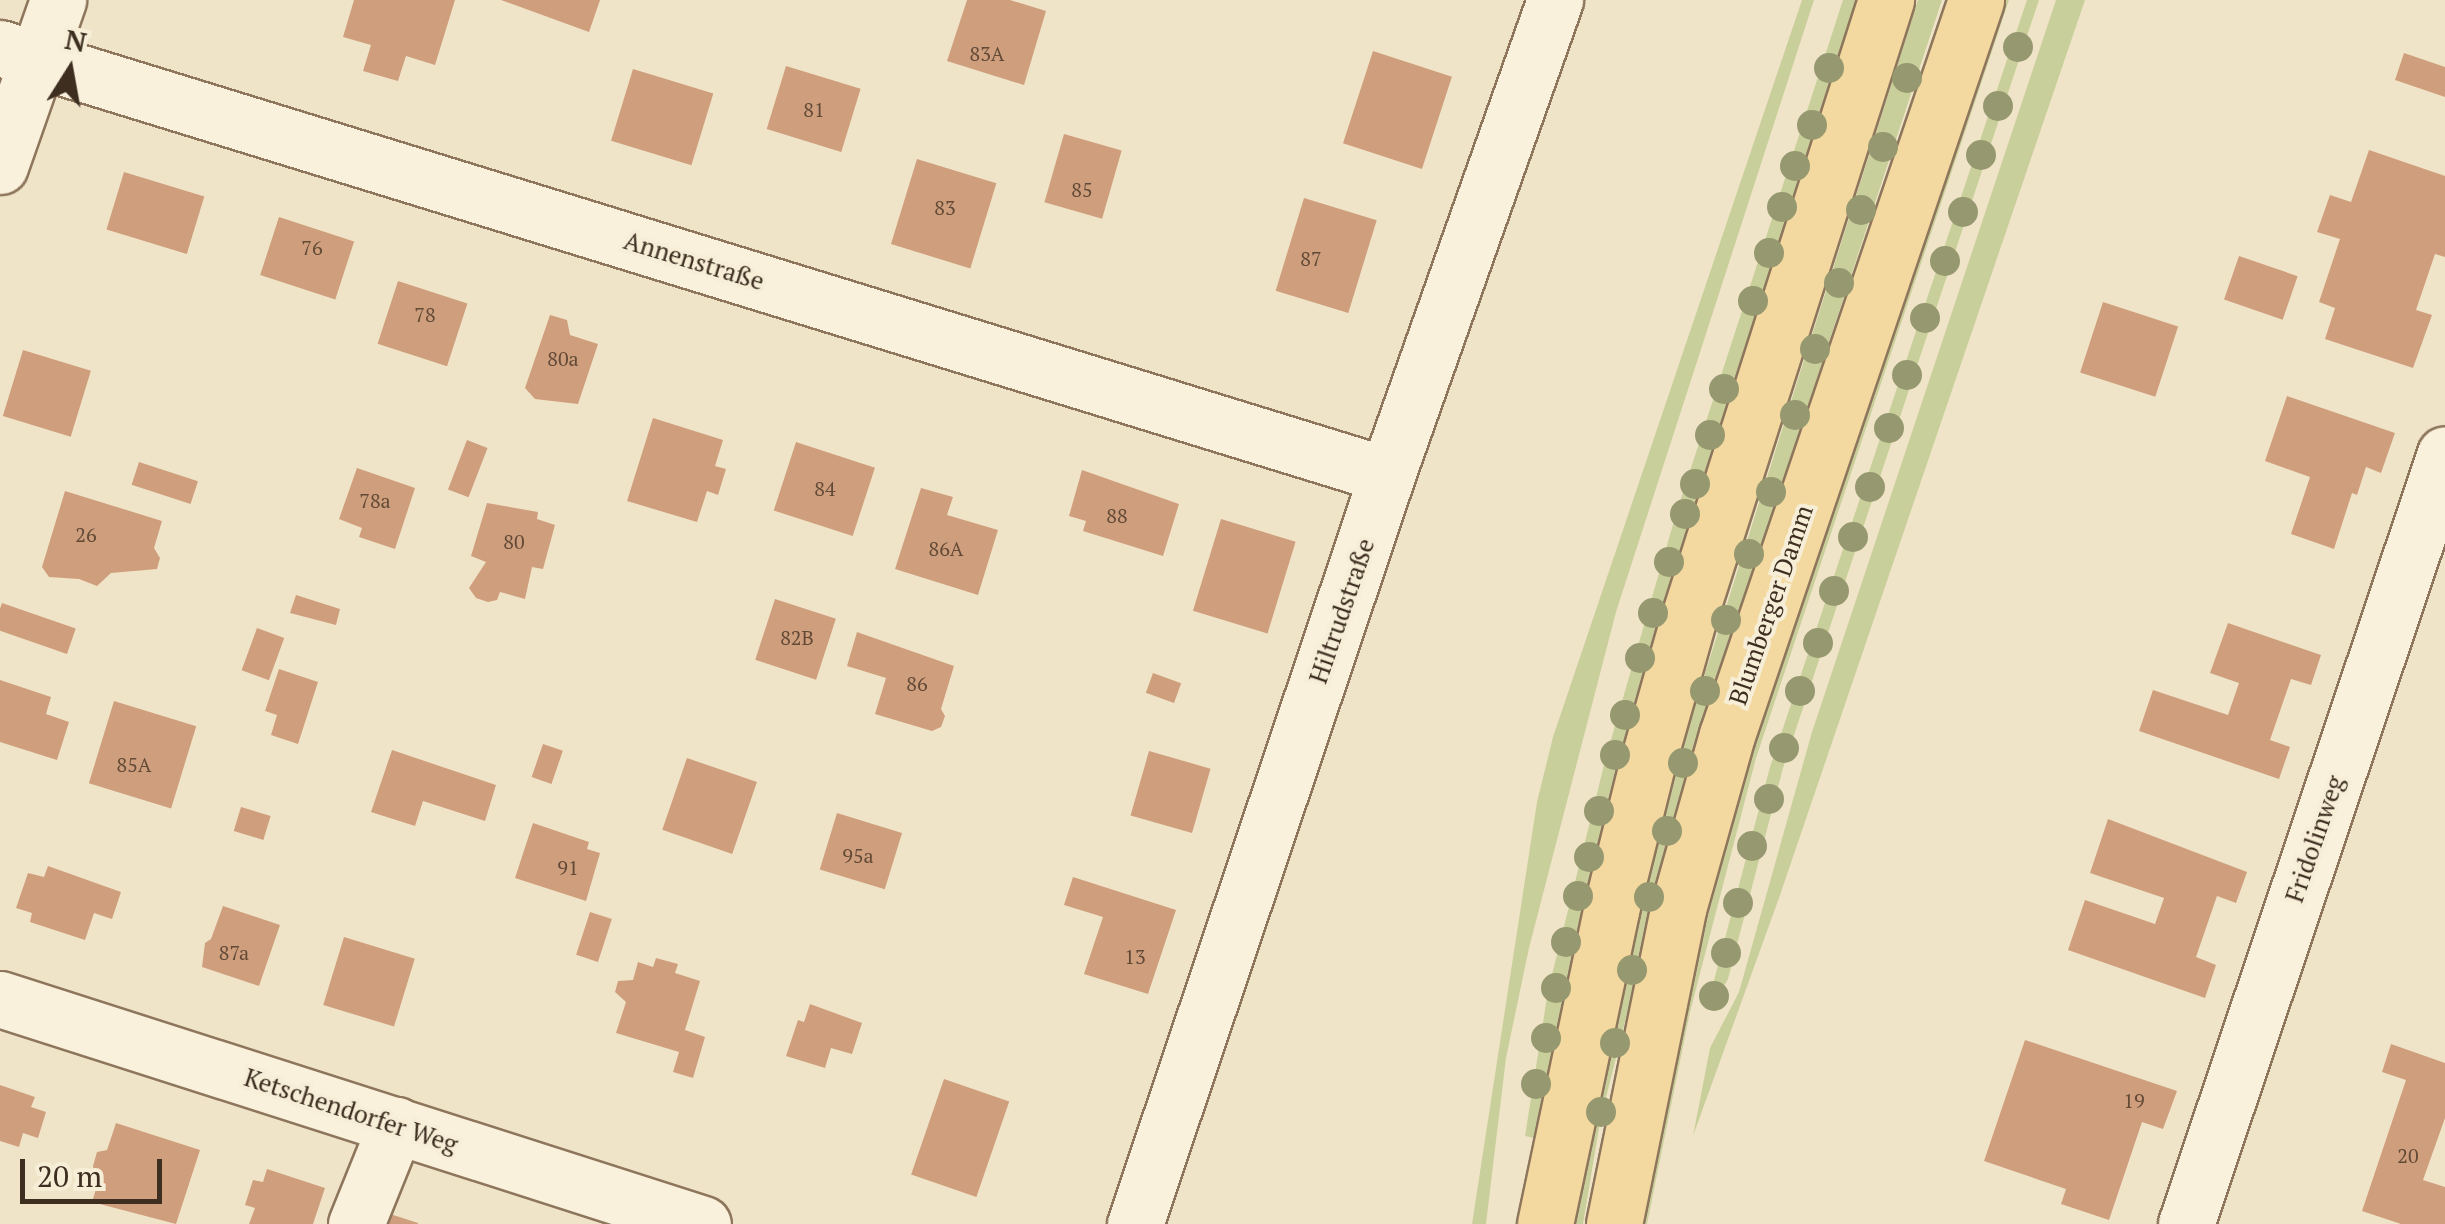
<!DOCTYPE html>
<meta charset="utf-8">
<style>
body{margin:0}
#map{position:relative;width:2445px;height:1224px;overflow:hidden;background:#f0e4c8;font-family:"PT Serif",serif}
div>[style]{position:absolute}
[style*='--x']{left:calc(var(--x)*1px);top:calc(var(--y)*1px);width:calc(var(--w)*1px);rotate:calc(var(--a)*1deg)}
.green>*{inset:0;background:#c9cf9b}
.building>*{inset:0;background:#cf9f7d;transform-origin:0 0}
.roads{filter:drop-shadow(2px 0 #8d765c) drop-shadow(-2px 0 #8d765c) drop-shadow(0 2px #8d765c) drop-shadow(0 -2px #8d765c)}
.minor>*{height:55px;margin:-27.5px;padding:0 27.5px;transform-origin:27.5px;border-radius:27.5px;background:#faf1dc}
.major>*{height:55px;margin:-27.5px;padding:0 27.5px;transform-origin:27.5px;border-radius:27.5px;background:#f3d9a0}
.trees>*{width:30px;height:30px;margin:-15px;border-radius:50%;background:#96986f}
span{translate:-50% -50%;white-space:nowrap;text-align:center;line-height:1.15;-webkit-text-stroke:8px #f7eed8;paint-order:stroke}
.number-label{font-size:20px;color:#624a37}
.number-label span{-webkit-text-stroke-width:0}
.street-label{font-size:25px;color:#3d2e20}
.north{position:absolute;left:20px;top:20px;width:100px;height:100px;-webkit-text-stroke:8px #f7eed8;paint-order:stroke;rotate:11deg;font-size:28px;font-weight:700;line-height:40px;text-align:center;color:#3d2e20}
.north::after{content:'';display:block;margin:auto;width:35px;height:45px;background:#3d2e20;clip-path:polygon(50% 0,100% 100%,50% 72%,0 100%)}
.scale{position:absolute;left:20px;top:1159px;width:142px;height:45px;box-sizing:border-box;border:5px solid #3d2e20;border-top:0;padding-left:12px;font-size:30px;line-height:35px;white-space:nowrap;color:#3d2e20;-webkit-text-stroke:8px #f7eed8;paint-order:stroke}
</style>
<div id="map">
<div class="green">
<i style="clip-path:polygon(1802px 0,1814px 0,1616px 612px,1529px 948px,1506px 1058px,1486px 1224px,1472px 1224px,1537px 802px,1553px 737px)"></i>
<i style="clip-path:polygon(1843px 0,1860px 0,1623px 754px,1534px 1138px,1525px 1136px,1548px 991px,1606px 757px,1676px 514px)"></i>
<i style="clip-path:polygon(1918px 0,1942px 0,1687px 772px,1600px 1122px,1583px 1224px,1573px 1224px,1635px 927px,1695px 705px)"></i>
<i style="clip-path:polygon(2002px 0,2009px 0,1756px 758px,1690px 1012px,1647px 1224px,1639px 1224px,1693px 972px,1760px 722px)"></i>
<i style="clip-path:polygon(2027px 0,2039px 0,1783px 768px,1728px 979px,1711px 1009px,1707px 1007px,1770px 767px)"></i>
<i style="clip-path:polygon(2056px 0,2085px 0,1779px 898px,1693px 1136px,1710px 1048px,1739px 992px,1812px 732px)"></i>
</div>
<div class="building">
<i style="clip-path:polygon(354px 0,455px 0,435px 65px,406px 56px,398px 81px,363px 71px,371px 45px,343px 37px)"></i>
<i style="clip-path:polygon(501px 0,600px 0,589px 32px)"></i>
<i style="clip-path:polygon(967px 0,1010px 0,1046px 11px,1024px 85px,947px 61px)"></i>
<i style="left:1373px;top:51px;width:83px;height:97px;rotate:18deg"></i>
<i style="clip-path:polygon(2404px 53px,2445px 67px,2445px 97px,2395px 80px)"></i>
<i style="left:786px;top:66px;width:78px;height:66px;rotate:17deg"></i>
<i style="left:633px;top:69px;width:84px;height:75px;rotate:17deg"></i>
<i style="left:1064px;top:134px;width:60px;height:71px;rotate:16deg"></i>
<i style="clip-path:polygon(2369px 150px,2445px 176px,2445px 257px,2435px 254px,2416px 310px,2432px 315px,2413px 368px,2325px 339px,2335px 308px,2319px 302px,2340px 239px,2317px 232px,2330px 195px,2351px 202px)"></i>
<i style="left:917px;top:159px;width:83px;height:89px;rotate:17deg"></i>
<i style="left:124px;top:172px;width:84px;height:60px;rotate:17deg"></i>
<i style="left:1304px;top:198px;width:76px;height:97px;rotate:17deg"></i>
<i style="left:279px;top:217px;width:79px;height:61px;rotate:18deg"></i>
<i style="left:2239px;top:256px;width:62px;height:46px;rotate:19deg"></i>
<i style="left:398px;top:281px;width:73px;height:66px;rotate:18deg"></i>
<i style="left:2103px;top:302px;width:79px;height:74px;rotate:18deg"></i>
<i style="clip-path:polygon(550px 315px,567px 320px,570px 335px,598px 344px,578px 404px,535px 399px,525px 388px)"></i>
<i style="left:23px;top:350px;width:71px;height:69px;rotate:17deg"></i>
<i style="clip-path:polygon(2287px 396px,2395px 433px,2381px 473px,2366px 467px,2357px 495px,2352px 493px,2334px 549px,2291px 534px,2310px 477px,2265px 461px)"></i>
<i style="clip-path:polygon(653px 418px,723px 440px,715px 466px,726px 469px,718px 495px,707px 491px,697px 522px,627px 501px)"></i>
<i style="left:467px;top:440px;width:22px;height:53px;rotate:21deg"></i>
<i style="left:796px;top:442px;width:83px;height:72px;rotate:18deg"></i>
<i style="left:139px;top:462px;width:62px;height:24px;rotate:18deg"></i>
<i style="clip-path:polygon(357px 468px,415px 488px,395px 549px,359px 537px,362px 528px,339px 519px)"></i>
<i style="clip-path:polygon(1082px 470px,1179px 504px,1163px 556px,1083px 531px,1086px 521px,1069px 516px)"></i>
<i style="clip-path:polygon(921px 488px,953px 497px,947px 515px,998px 530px,978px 595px,895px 569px)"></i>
<i style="clip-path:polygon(65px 491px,162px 521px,154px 548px,160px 558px,157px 569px,111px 573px,97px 586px,79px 579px,49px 577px,42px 567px)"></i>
<i style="clip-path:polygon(487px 503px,538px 512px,537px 519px,555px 525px,543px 569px,532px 567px,525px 599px,500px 592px,497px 600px,488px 602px,476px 598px,469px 588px,486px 562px,471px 556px)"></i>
<i style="left:1221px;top:519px;width:78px;height:96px;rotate:17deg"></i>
<i style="clip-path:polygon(296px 595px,340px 609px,336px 625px,290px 613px)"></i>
<i style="left:775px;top:599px;width:64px;height:64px;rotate:18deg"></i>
<i style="left:2px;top:603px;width:78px;height:27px;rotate:19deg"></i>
<i style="clip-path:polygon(2228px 623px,2321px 655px,2311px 685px,2291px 679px,2270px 740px,2290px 747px,2279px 779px,2139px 731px,2153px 690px,2228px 715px,2239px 683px,2210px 673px)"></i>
<i style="left:257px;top:628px;width:29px;height:45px;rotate:20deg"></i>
<i style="clip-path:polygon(857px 632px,954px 666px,941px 709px,945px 716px,941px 727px,932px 731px,875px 714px,886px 678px,847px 666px)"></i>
<i style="clip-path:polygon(279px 669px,318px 682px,298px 744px,271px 735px,277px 715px,265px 711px)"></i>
<i style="left:1153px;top:673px;width:30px;height:21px;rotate:20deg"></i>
<i style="clip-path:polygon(0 680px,51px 697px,46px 714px,69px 722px,57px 760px,0 742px)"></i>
<i style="left:114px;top:701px;width:86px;height:86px;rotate:17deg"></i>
<i style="left:543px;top:744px;width:21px;height:35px;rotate:19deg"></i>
<i style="clip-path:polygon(392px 750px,496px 785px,485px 821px,423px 801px,415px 826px,371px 812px)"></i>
<i style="left:1149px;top:751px;width:64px;height:67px;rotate:16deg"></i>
<i style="left:687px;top:758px;width:74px;height:76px;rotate:19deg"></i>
<i style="left:241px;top:807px;width:31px;height:25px;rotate:17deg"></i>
<i style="left:837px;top:813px;width:68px;height:59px;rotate:17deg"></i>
<i style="clip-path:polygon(2108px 819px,2247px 872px,2236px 903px,2217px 896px,2196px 957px,2216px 965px,2205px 998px,2068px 950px,2085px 900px,2155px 924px,2164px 898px,2090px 873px)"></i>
<i style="clip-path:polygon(533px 823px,589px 842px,587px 849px,600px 853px,586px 901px,515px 878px)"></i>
<i style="clip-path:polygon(48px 866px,121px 892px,112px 919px,94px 913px,85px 940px,30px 922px,32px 913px,16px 908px,28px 873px,44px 877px)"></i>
<i style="clip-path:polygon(1073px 877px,1176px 910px,1148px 994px,1084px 974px,1103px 917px,1064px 905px)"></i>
<i style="clip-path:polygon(223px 906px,280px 925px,259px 986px,202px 967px,205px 943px,211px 939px)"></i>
<i style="left:590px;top:912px;width:23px;height:45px;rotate:18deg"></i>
<i style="left:344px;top:937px;width:74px;height:71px;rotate:17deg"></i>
<i style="clip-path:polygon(656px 958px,678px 964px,675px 973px,700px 981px,685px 1030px,705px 1037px,693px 1078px,673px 1072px,679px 1052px,616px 1033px,626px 1002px,615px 992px,618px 981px,633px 980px,638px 962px,653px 967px)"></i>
<i style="clip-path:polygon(810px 1004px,862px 1023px,852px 1054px,831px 1048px,825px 1068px,786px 1056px,798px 1020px,804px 1022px)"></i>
<i style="clip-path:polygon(2025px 1040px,2177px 1091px,2163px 1129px,2142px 1122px,2109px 1220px,2061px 1204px,2066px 1189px,1984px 1161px)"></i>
<i style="clip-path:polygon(2391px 1044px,2445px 1063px,2445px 1118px,2423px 1180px,2445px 1187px,2445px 1224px,2401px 1224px,2362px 1211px,2406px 1080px,2382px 1072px)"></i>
<i style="left:944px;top:1079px;width:69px;height:101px;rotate:19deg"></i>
<i style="clip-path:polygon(0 1085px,35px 1097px,31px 1107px,46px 1112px,38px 1138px,23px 1133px,19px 1147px,0 1141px)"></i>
<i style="clip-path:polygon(116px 1123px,200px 1150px,176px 1224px,92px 1202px,100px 1176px,95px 1175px,93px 1166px,97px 1152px,107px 1150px)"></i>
<i style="clip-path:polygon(267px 1169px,325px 1188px,313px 1224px,249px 1224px,255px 1208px,245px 1205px,253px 1180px,263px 1182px)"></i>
<i style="clip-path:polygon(384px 1212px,418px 1223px,418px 1224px,381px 1224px)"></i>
</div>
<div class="roads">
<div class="minor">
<i style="--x:0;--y:48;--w:1451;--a:17.11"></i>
<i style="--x:0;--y:166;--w:176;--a:-70.7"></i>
<i style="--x:0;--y:999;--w:738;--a:17.75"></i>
<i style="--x:356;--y:1224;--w:107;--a:-68"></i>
<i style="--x:1135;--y:1224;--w:790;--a:-71.4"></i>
<i style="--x:1387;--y:475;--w:504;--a:-70.52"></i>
<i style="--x:2186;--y:1224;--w:812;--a:-71.41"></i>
</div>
<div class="major">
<i style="--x:1545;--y:1224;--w:321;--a:-78.1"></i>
<i style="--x:1611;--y:910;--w:149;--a:-76.1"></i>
<i style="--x:1647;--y:765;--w:154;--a:-74.2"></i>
<i style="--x:1689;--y:617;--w:648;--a:-72.29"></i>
<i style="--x:1614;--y:1224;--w:321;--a:-78.5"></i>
<i style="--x:1678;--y:909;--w:181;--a:-74.3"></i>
<i style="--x:1727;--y:735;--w:776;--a:-71.28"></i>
</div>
</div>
<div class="trees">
<i style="left:2018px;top:47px"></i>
<i style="left:1829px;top:68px"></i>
<i style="left:1907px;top:78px"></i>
<i style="left:1998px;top:106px"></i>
<i style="left:1812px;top:125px"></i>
<i style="left:1883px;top:147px"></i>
<i style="left:1981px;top:155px"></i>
<i style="left:1795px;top:166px"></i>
<i style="left:1782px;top:207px"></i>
<i style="left:1861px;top:210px"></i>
<i style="left:1963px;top:212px"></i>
<i style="left:1769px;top:253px"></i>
<i style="left:1945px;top:261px"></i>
<i style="left:1839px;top:283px"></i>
<i style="left:1753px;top:301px"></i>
<i style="left:1925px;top:318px"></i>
<i style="left:1815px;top:349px"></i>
<i style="left:1907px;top:375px"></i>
<i style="left:1724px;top:389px"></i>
<i style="left:1795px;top:415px"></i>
<i style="left:1889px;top:428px"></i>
<i style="left:1710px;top:435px"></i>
<i style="left:1695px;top:484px"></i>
<i style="left:1870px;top:487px"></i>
<i style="left:1771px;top:492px"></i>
<i style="left:1685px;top:514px"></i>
<i style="left:1853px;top:537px"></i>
<i style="left:1749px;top:554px"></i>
<i style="left:1669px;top:562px"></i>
<i style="left:1834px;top:591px"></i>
<i style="left:1653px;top:613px"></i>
<i style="left:1726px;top:620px"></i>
<i style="left:1818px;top:643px"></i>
<i style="left:1640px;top:658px"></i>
<i style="left:1705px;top:691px"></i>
<i style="left:1800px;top:691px"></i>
<i style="left:1625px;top:715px"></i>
<i style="left:1784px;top:748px"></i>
<i style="left:1615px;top:755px"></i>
<i style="left:1683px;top:763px"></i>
<i style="left:1769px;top:799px"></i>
<i style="left:1599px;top:811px"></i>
<i style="left:1667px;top:831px"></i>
<i style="left:1752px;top:846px"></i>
<i style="left:1589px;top:857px"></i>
<i style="left:1578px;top:896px"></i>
<i style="left:1649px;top:897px"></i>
<i style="left:1738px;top:903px"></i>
<i style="left:1566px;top:942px"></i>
<i style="left:1726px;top:953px"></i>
<i style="left:1632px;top:970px"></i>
<i style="left:1556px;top:988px"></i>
<i style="left:1714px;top:996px"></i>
<i style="left:1546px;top:1038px"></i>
<i style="left:1615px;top:1043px"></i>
<i style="left:1536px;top:1084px"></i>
<i style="left:1601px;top:1112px"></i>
</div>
<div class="number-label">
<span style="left:987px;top:53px">83A</span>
<span style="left:814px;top:109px">81</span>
<span style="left:1082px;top:189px">85</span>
<span style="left:945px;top:207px">83</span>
<span style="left:312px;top:247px">76</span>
<span style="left:1311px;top:258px">87</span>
<span style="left:425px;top:314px">78</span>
<span style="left:563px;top:358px">80a</span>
<span style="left:825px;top:488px">84</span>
<span style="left:375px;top:500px">78a</span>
<span style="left:1117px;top:515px">88</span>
<span style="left:86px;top:534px">26</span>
<span style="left:514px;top:541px">80</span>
<span style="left:946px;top:548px">86A</span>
<span style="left:797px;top:637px">82B</span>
<span style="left:917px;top:683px">86</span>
<span style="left:134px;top:764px">85A</span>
<span style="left:858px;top:855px">95a</span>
<span style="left:568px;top:867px">91</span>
<span style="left:234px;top:952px">87a</span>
<span style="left:1135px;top:956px">13</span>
<span style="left:2134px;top:1100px">19</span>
<span style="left:2408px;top:1155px">20</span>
</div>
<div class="street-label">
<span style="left:694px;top:261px;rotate:17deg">Annenstraße</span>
<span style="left:1771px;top:605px;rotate:-71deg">Blumberger Damm</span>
<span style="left:1342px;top:611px;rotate:-71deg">Hiltrudstraße</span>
<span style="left:2315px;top:839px;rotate:-71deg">Fridolinweg</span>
<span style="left:351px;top:1111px;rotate:18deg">Ketschendorfer Weg</span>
</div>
<div class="north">N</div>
<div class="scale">20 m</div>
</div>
